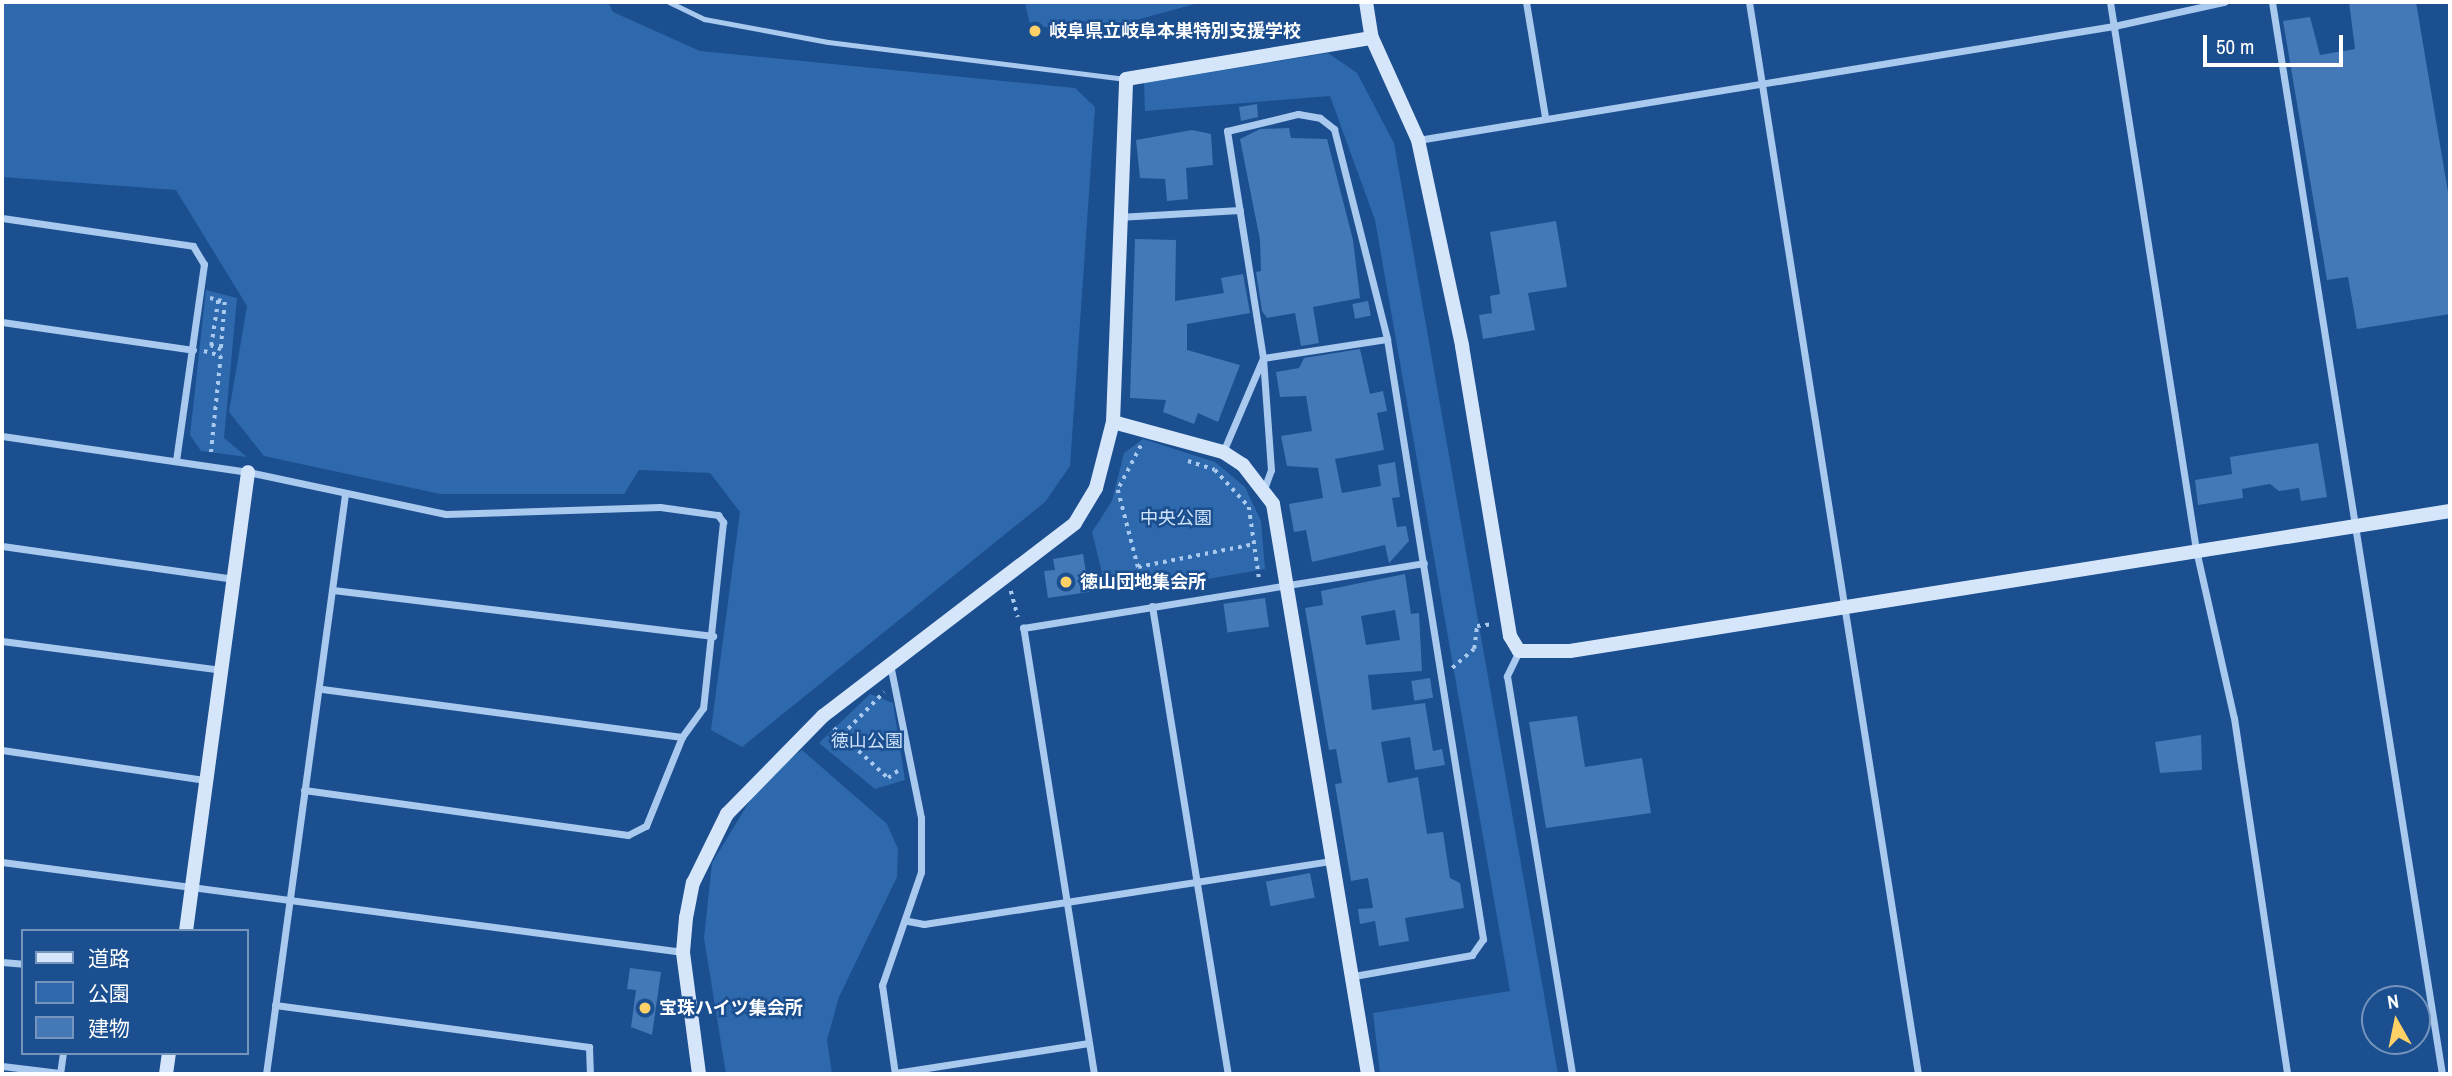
<!DOCTYPE html>
<meta charset="utf-8">
<style>
body{margin:0}
#map{position:relative;width:2452px;height:1076px;overflow:hidden;background:#1b4f8f;font-family:"Archivo Narrow","Noto Sans JP",sans-serif}
div>[style]{position:absolute}
[style*='--x']{left:calc(var(--x)*1px);top:calc(var(--y)*1px);width:calc(var(--w)*1px);rotate:calc(var(--a)*1deg)}
.green>*{inset:0;background:#2e69ad}
.building>*{inset:0;background:#4478b7;transform-origin:0 0}
.path>*{height:3.5px;margin-top:-1.75px;transform-origin:0;background:repeating-linear-gradient(90deg,#a9c9ee 0 3.5px,transparent 0 8.5px)}
.lane>*{height:5px;margin:-2.5px;padding:0 2.5px;transform-origin:2.5px;border-radius:2.5px;background:#a9c9ee}
.street>*{height:7px;margin:-3.5px;padding:0 3.5px;transform-origin:3.5px;border-radius:3.5px;background:#a9c9ee}
.secondary>*{height:14px;margin:-7px;padding:0 7px;transform-origin:7px;border-radius:7px;background:#d6e6fa}
.dots>*{width:19px;height:19px;translate:-50% -50%;box-sizing:border-box;border:4px solid #1b4f8f;border-radius:50%}
span{translate:-50% -50%;white-space:nowrap;text-align:center;line-height:1.15;-webkit-text-stroke:5px #1b4f8f;paint-order:stroke}
.poi-label{font-size:18px;color:#fff;font-weight:700}
.left{translate:0 -50%;text-align:left}
.park-label{font-size:18px;color:#cfe3fa}
.frame{position:absolute;inset:0;border:4px solid #fff;pointer-events:none}
.legend{position:absolute;left:21px;top:929px;width:228px;height:126px;box-sizing:border-box;background:#1b4f8f;border:2px solid #7695bc;margin:0;padding:9px 12px;list-style:none;font-size:21px;color:#fff}
.legend li{display:flex;align-items:center;gap:14px;height:35px}
.legend b{width:35px;border:2px solid #7695bc}
.north{position:absolute;left:2361px;top:985px;width:70px;height:70px;box-sizing:border-box;background:#1b4f8f;border:2px solid #7695bc;border-radius:50%;rotate:351deg;font-size:19px;font-weight:700;line-height:28px;text-align:center;color:#fff}
.north::after{content:'';display:block;margin:auto;width:24px;height:32px;background:#ffd166;clip-path:polygon(50% 0,100% 100%,50% 72%,0 100%)}
.scale{position:absolute;left:2203px;top:35px;width:140px;height:32px;box-sizing:border-box;border:4px solid #fff;border-top:0;padding-left:9px;font-size:21px;line-height:24px;white-space:nowrap;color:#fff;-webkit-text-stroke:5px #1b4f8f;paint-order:stroke}
</style>
<div id="map">
<div class="green">
<i style="clip-path:polygon(2px 2px,608px 2px,613px 12px,700px 51px,1075px 88px,1095px 107px,1070px 466px,1045px 502px,742px 747px,711px 730px,740px 512px,710px 473px,639px 470px,624px 494px,440px 494px,264px 456px,229px 412px,247px 306px,176px 190px,2px 177px)"></i>
<i style="clip-path:polygon(1025px 2px,1202px 2px,1089px 33px,1030px 25px)"></i>
<i style="clip-path:polygon(1328px 53px,1357px 73px,1394px 143px,1558px 1074px,1380px 1074px,1373px 1013px,1510px 991px,1375px 220px,1330px 96px,1145px 111px,1144px 83px)"></i>
<i style="clip-path:polygon(206px 290px,237px 298px,224px 438px,247px 457px,201px 451px,190px 435px)"></i>
<i style="clip-path:polygon(1143px 439px,1215px 462px,1245px 487px,1261px 521px,1265px 569px,1145px 590px,1137px 583px,1106px 589px,1092px 532px,1112px 501px,1124px 453px)"></i>
<i style="clip-path:polygon(870px 694px,893px 703px,905px 780px,875px 789px,819px 743px)"></i>
<i style="clip-path:polygon(802px 750px,887px 824px,898px 849px,897px 877px,839px 997px,827px 1040px,832px 1074px,726px 1074px,704px 938px,712px 863px,763px 779px)"></i>
</div>
<div class="building">
<i style="clip-path:polygon(2349px 2px,2416px 2px,2450px 204px,2450px 314px,2357px 329px,2348px 277px,2327px 280px,2283px 21px,2310px 17px,2320px 55px,2355px 49px)"></i>
<i style="clip-path:polygon(1257px 104px,1258px 117px,1241px 121px,1239px 107px)"></i>
<i style="clip-path:polygon(1289px 128px,1291px 138px,1327px 139px,1353px 240px,1360px 298px,1313px 307px,1319px 343px,1301px 346px,1295px 313px,1267px 318px,1262px 311px,1256px 272px,1261px 271px,1260px 240px,1240px 139px,1260px 129px)"></i>
<i style="clip-path:polygon(1192px 130px,1211px 134px,1213px 165px,1186px 168px,1188px 199px,1167px 201px,1165px 179px,1140px 178px,1136px 140px)"></i>
<i style="clip-path:polygon(1556px 221px,1567px 287px,1528px 293px,1535px 330px,1483px 339px,1479px 315px,1492px 313px,1490px 296px,1500px 294px,1490px 232px)"></i>
<i style="clip-path:polygon(1135px 239px,1176px 240px,1175px 301px,1224px 293px,1221px 278px,1243px 274px,1250px 313px,1187px 324px,1187px 350px,1240px 365px,1218px 422px,1198px 413px,1194px 424px,1163px 412px,1166px 400px,1130px 398px)"></i>
<i style="left:1368px;top:301px;width:15px;height:16px;rotate:79deg"></i>
<i style="clip-path:polygon(1360px 349px,1370px 394px,1383px 391px,1387px 411px,1377px 413px,1384px 450px,1335px 459px,1342px 493px,1381px 486px,1378px 465px,1395px 462px,1400px 497px,1392px 498px,1397px 527px,1406px 526px,1409px 541px,1389px 563px,1385px 545px,1312px 562px,1306px 530px,1294px 532px,1289px 504px,1323px 498px,1318px 468px,1287px 466px,1281px 436px,1312px 431px,1306px 396px,1280px 397px,1276px 372px,1299px 368px,1304px 358px)"></i>
<i style="clip-path:polygon(2318px 443px,2327px 497px,2301px 501px,2299px 488px,2279px 491px,2270px 484px,2242px 489px,2243px 498px,2198px 505px,2195px 480px,2232px 474px,2230px 457px)"></i>
<i style="clip-path:polygon(1083px 554px,1089px 592px,1048px 598px,1044px 571px,1055px 570px,1053px 559px)"></i>
<i style="clip-path:polygon(evenodd,1405px 574px,1411px 614px,1419px 613px,1422px 671px,1368px 675px,1372px 710px,1425px 703px,1433px 751px,1442px 749px,1445px 765px,1415px 770px,1410px 737px,1381px 742px,1388px 783px,1418px 777px,1427px 834px,1443px 832px,1450px 878px,1460px 883px,1464px 908px,1405px 918px,1409px 941px,1379px 946px,1375px 921px,1360px 924px,1358px 909px,1373px 908px,1368px 878px,1351px 881px,1335px 784px,1342px 783px,1336px 749px,1329px 750px,1305px 608px,1323px 605px,1321px 591px,1405px 574px,1395px 610px,1400px 640px,1366px 645px,1361px 616px,1395px 610px)"></i>
<i style="left:1265px;top:598px;width:29px;height:42px;rotate:82deg"></i>
<i style="left:1430px;top:678px;width:20px;height:19px;rotate:81deg"></i>
<i style="clip-path:polygon(1577px 716px,1585px 767px,1642px 758px,1651px 813px,1546px 828px,1529px 722px)"></i>
<i style="clip-path:polygon(2201px 735px,2202px 770px,2160px 773px,2155px 742px)"></i>
<i style="left:1310px;top:873px;width:25px;height:45px;rotate:79deg"></i>
<i style="clip-path:polygon(630px 968px,661px 972px,652px 1035px,631px 1027px,636px 990px,627px 989px)"></i>
</div>
<div class="path">
<i style="--x:210;--y:298;--w:8;--a:14"></i>
<i style="--x:218;--y:300;--w:7;--a:16"></i>
<i style="--x:225;--y:302;--w:48;--a:94.8"></i>
<i style="--x:221;--y:350;--w:11;--a:-158"></i>
<i style="--x:211;--y:346;--w:47;--a:-81.3"></i>
<i style="--x:204;--y:351;--w:18;--a:16"></i>
<i style="--x:221;--y:356;--w:100;--a:95.8"></i>
<i style="--x:1141;--y:446;--w:50;--a:117.6"></i>
<i style="--x:1118;--y:490;--w:80;--a:75.4"></i>
<i style="--x:1138;--y:567;--w:119;--a:-11.1"></i>
<i style="--x:1188;--y:461;--w:28;--a:18"></i>
<i style="--x:1215;--y:470;--w:50;--a:47.4"></i>
<i style="--x:1249;--y:507;--w:71;--a:81.9"></i>
<i style="--x:1011;--y:591;--w:27;--a:75"></i>
<i style="--x:1452;--y:668;--w:29;--a:-41"></i>
<i style="--x:1474;--y:649;--w:23;--a:-83"></i>
<i style="--x:1477;--y:626;--w:17;--a:-7"></i>
<i style="--x:834;--y:728;--w:74;--a:42.8"></i>
<i style="--x:888;--y:778;--w:14;--a:-36"></i>
<i style="--x:842;--y:735;--w:60;--a:-45.7"></i>
</div>
<div class="lane">
<i style="--x:669;--y:2;--w:39;--a:26"></i>
<i style="--x:704;--y:19;--w:126;--a:10.5"></i>
<i style="--x:828;--y:42;--w:300;--a:7.1"></i>
</div>
<div class="street">
<i style="--x:1526;--y:2;--w:117;--a:80.6"></i>
<i style="--x:1749;--y:2;--w:1085;--a:81.04"></i>
<i style="--x:2110;--y:2;--w:555;--a:81.08"></i>
<i style="--x:2196;--y:550;--w:172;--a:77.3"></i>
<i style="--x:2234;--y:718;--w:360;--a:81.5"></i>
<i style="--x:2272;--y:2;--w:1085;--a:80.99"></i>
<i style="--x:1418;--y:140;--w:705;--a:-9.3"></i>
<i style="--x:2114;--y:26;--w:113;--a:-12.3"></i>
<i style="--x:1118;--y:217;--w:122;--a:-3.3"></i>
<i style="--x:2;--y:218;--w:193;--a:8.3"></i>
<i style="--x:193;--y:246;--w:21;--a:59"></i>
<i style="--x:204;--y:264;--w:199;--a:98.1"></i>
<i style="--x:2;--y:322;--w:193;--a:8.3"></i>
<i style="--x:2;--y:436;--w:249;--a:8.3"></i>
<i style="--x:248;--y:472;--w:202;--a:12"></i>
<i style="--x:446;--y:514;--w:214;--a:-1.9"></i>
<i style="--x:660;--y:507;--w:59;--a:7.9"></i>
<i style="--x:718;--y:515;--w:9;--a:54"></i>
<i style="--x:723;--y:522;--w:187;--a:96.1"></i>
<i style="--x:703;--y:708;--w:36;--a:126"></i>
<i style="--x:682;--y:737;--w:365;--a:-172.4"></i>
<i style="--x:1223;--y:452;--w:102;--a:-66.9"></i>
<i style="--x:1263;--y:358;--w:125;--a:-8.7"></i>
<i style="--x:1387;--y:339;--w:608;--a:80.91"></i>
<i style="--x:1483;--y:939;--w:19;--a:125"></i>
<i style="--x:1472;--y:955;--w:120;--a:169.9"></i>
<i style="--x:1264;--y:489;--w:20;--a:-70"></i>
<i style="--x:1271;--y:470;--w:112;--a:-94.1"></i>
<i style="--x:1263;--y:358;--w:230;--a:-99"></i>
<i style="--x:1227;--y:131;--w:73;--a:-13.5"></i>
<i style="--x:1298;--y:114;--w:22;--a:10"></i>
<i style="--x:1320;--y:118;--w:18;--a:38"></i>
<i style="--x:1334;--y:129;--w:217;--a:75.8"></i>
<i style="--x:2;--y:546;--w:233;--a:8.1"></i>
<i style="--x:333;--y:590;--w:383;--a:6.9"></i>
<i style="--x:1152;--y:606;--w:474;--a:80.8"></i>
<i style="--x:2;--y:641;--w:221;--a:7.5"></i>
<i style="--x:1519;--y:651;--w:28;--a:116"></i>
<i style="--x:1507;--y:676;--w:403;--a:80.7"></i>
<i style="--x:890;--y:664;--w:157;--a:78.6"></i>
<i style="--x:921;--y:818;--w:54;--a:90"></i>
<i style="--x:921;--y:872;--w:120;--a:109"></i>
<i style="--x:882;--y:985;--w:90;--a:81.7"></i>
<i style="--x:2;--y:750;--w:206;--a:8.4"></i>
<i style="--x:304;--y:790;--w:327;--a:7.9"></i>
<i style="--x:628;--y:835;--w:20;--a:-27"></i>
<i style="--x:646;--y:826;--w:96;--a:-68"></i>
<i style="--x:2;--y:862;--w:687;--a:7.53"></i>
<i style="--x:908;--y:921;--w:16;--a:11"></i>
<i style="--x:924;--y:924;--w:414;--a:-8.8"></i>
<i style="--x:2;--y:962;--w:21;--a:5"></i>
<i style="--x:275;--y:1005;--w:317;--a:7.6"></i>
<i style="--x:589;--y:1047;--w:27;--a:88"></i>
<i style="--x:2;--y:1066;--w:58;--a:6.9"></i>
<i style="--x:895;--y:1073;--w:196;--a:-8.8"></i>
<i style="--x:60;--y:1074;--w:21;--a:-82"></i>
<i style="--x:266;--y:1074;--w:585;--a:-82.24"></i>
<i style="--x:1094;--y:1074;--w:452;--a:-99"></i>
<i style="--x:1023;--y:628;--w:406;--a:-9.2"></i>
</div>
<div class="secondary">
<i style="--x:1366;--y:2;--w:36;--a:81"></i>
<i style="--x:1372;--y:38;--w:112;--a:65.7"></i>
<i style="--x:1418;--y:140;--w:211;--a:77.9"></i>
<i style="--x:1462;--y:346;--w:294;--a:80.6"></i>
<i style="--x:1510;--y:636;--w:17;--a:59"></i>
<i style="--x:1519;--y:651;--w:51;--a:0"></i>
<i style="--x:1570;--y:651;--w:891;--a:-9.04"></i>
<i style="--x:1113;--y:422;--w:114;--a:15.3"></i>
<i style="--x:1223;--y:452;--w:24;--a:33"></i>
<i style="--x:1243;--y:465;--w:49;--a:52.4"></i>
<i style="--x:1273;--y:504;--w:578;--a:80.54"></i>
<i style="--x:186;--y:931;--w:463;--a:-82.3"></i>
<i style="--x:166;--y:1074;--w:21;--a:-82"></i>
<i style="--x:699;--y:1074;--w:123;--a:-97.5"></i>
<i style="--x:683;--y:952;--w:34;--a:-85"></i>
<i style="--x:686;--y:918;--w:36;--a:-79"></i>
<i style="--x:693;--y:883;--w:77;--a:-63.8"></i>
<i style="--x:727;--y:814;--w:137;--a:-45.6"></i>
<i style="--x:823;--y:716;--w:317;--a:-37.4"></i>
<i style="--x:1075;--y:523;--w:41;--a:-59"></i>
<i style="--x:1096;--y:488;--w:68;--a:-75.6"></i>
<i style="--x:1113;--y:422;--w:343;--a:-87.8"></i>
<i style="--x:1126;--y:79;--w:249;--a:-9.5"></i>
</div>
<div class="dots">
<i style="left:1035px;top:31px;background:#ffd166"></i>
<i style="left:1066px;top:582px;background:#ffd166"></i>
<i style="left:645px;top:1008px;background:#ffd166"></i>
</div>
<div class="poi-label">
<span class="left" style="left:1049px;top:31px">岐阜県立岐阜本巣特別支援学校</span>
<span class="left" style="left:1080px;top:582px">徳山団地集会所</span>
<span class="left" style="left:659px;top:1008px">宝珠ハイツ集会所</span>
</div>
<div class="park-label">
<span style="left:1176px;top:518px">中央公園</span>
<span style="left:867px;top:741px">徳山公園</span>
</div>
<div class="frame"></div>
<ul class="legend">
<li><b style="height:9px;background:#d6e6fa"></b>道路</li>
<li><b style="height:19px;background:#2e69ad"></b>公園</li>
<li><b style="height:19px;background:#4478b7"></b>建物</li>
</ul>
<div class="north">N</div>
<div class="scale">50 m</div>
</div>
